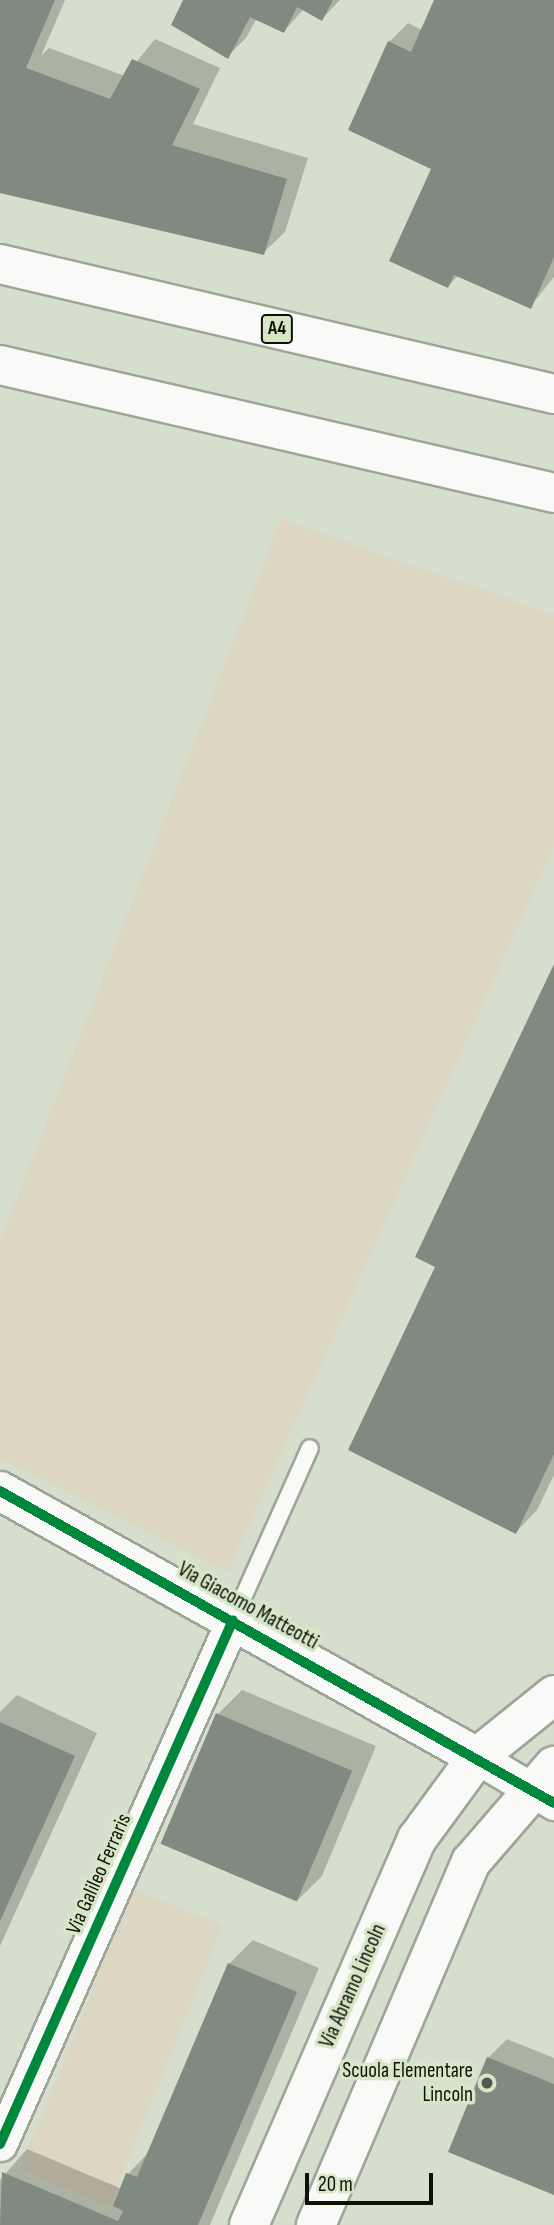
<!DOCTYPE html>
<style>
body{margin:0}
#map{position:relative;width:554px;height:2225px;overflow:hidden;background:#d6dfce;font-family:"Sofia Sans Condensed",sans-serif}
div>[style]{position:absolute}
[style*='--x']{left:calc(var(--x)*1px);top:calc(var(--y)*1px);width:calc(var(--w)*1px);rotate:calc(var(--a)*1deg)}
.green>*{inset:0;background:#ddd6c2;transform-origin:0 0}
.shadow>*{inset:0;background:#0003}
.building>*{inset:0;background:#818a80;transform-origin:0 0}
.roads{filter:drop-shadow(2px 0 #9ea598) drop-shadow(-2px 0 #9ea598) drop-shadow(0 2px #9ea598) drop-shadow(0 -2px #9ea598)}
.service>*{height:16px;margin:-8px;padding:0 8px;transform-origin:8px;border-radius:8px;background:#f9faf8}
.minor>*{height:33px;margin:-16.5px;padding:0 16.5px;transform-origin:16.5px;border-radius:16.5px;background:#f9faf8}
.tertiary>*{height:38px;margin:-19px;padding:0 19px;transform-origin:19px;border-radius:19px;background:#f9faf8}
.secondary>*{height:38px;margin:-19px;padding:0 19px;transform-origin:19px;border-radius:19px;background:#f9faf8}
.motorway>*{height:38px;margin:-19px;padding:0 19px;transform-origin:19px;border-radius:19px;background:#f9faf8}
.cycleway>*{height:10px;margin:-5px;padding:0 5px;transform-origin:5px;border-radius:5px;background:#00873e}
.dots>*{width:19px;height:19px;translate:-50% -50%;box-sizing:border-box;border:4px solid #d6e6c7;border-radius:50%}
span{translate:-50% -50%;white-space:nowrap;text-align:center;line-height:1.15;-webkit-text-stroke:7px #d6e6c7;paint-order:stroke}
.shield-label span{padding:2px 5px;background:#d6e6c7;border:2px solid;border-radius:5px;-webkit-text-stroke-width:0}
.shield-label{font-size:19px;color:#0d1207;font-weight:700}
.street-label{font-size:21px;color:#0d1207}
.poi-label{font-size:21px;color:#0d1207}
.right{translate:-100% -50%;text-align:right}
.scale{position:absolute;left:305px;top:2173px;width:128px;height:32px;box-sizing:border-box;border:4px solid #0d1207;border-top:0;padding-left:9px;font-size:21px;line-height:24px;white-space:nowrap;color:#0d1207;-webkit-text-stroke:5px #d6e6c7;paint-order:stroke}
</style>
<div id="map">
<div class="green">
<i style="clip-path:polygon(281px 519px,554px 615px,554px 846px,228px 1572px,0 1458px,0 1242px)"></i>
<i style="left:133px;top:1889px;width:97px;height:303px;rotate:22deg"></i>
</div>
<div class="shadow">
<i style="clip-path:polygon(0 0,65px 0,41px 56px,49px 48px,125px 76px,155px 39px,220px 68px,193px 124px,308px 158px,285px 232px,263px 253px,0 191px)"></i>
<i style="clip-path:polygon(185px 0,340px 0,322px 19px,304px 9px,284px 31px,257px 18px,246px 38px,227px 57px)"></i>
<i style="clip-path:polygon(436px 0,554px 0,554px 277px,530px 307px,459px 275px,448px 286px,434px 168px,389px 42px,408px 23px,422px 30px)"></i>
<i style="clip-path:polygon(554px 968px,554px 1475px,537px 1510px,516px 1532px,437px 1266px)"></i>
<i style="clip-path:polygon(242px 1690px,376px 1746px,322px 1876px,298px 1900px,163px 1843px,218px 1714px)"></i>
<i style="clip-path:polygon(17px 1695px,97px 1733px,0 1946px,0 1712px)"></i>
<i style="clip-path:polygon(253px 1940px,319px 1968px,210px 2225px,0 2225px,0 2180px,27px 2149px,122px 2189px,128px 2174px,149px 2152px,229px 1964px)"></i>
<i style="clip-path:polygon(507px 2039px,554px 2058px,554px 2194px,488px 2058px)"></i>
</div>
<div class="building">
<i style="clip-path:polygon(0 0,55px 0,26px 68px,110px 99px,132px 59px,200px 89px,172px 145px,287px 179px,264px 255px,0 193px)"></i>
<i style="clip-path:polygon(183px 0,333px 0,322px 21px,297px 7px,284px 33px,250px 17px,228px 59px,171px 25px)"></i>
<i style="clip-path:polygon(434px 0,554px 0,554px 257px,531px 309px,454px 275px,448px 288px,389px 261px,431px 169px,348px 130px,388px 41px,411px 52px)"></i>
<i style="clip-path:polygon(554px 964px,554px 1454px,516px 1534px,348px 1450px,435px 1267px,415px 1257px)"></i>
<i style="left:216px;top:1713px;width:148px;height:142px;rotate:23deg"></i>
<i style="clip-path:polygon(0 1722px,75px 1756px,0 1921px)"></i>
<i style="clip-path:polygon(228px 1963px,297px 1992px,198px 2225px,0 2225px,2px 2172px,118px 2221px,123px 2211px,113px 2206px,126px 2173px,137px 2177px)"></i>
<i style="clip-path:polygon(487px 2057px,554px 2084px,554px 2195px,448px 2152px)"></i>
</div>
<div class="roads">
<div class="service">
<i style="--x:233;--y:1620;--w:188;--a:-65.9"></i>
</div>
<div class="minor">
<i style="--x:477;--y:1757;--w:90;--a:30.9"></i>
<i style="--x:0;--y:2144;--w:573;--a:-66.03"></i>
</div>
<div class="tertiary">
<i style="--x:0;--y:1491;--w:546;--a:29.15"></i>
</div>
<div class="secondary">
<i style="--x:249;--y:2225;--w:421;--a:-66.5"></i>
<i style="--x:417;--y:1839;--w:102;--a:-53.8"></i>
<i style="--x:477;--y:1757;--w:99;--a:-38.8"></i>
<i style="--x:316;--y:2225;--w:395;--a:-66.9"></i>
<i style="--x:471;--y:1862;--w:127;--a:-49.2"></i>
</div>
<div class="motorway">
<i style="--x:0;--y:264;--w:569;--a:13.21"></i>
<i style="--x:0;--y:365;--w:569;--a:13.01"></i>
</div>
</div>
<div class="cycleway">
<i style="--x:0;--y:1491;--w:636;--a:29.39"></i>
<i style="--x:0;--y:2144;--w:573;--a:-66.03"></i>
</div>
<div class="dots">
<i style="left:487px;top:2083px;background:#535a4d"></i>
</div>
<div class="shield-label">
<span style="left:277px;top:329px">A4</span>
</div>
<div class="street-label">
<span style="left:248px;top:1606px;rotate:29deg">Via Giacomo Matteotti</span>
<span style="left:99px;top:1874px;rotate:-66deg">Via Galileo Ferraris</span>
<span style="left:353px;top:1986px;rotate:-66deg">Via Abramo Lincoln</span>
</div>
<div class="poi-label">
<span class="right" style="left:473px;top:2083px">Scuola Elementare<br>Lincoln</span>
</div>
<div class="scale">20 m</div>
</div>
